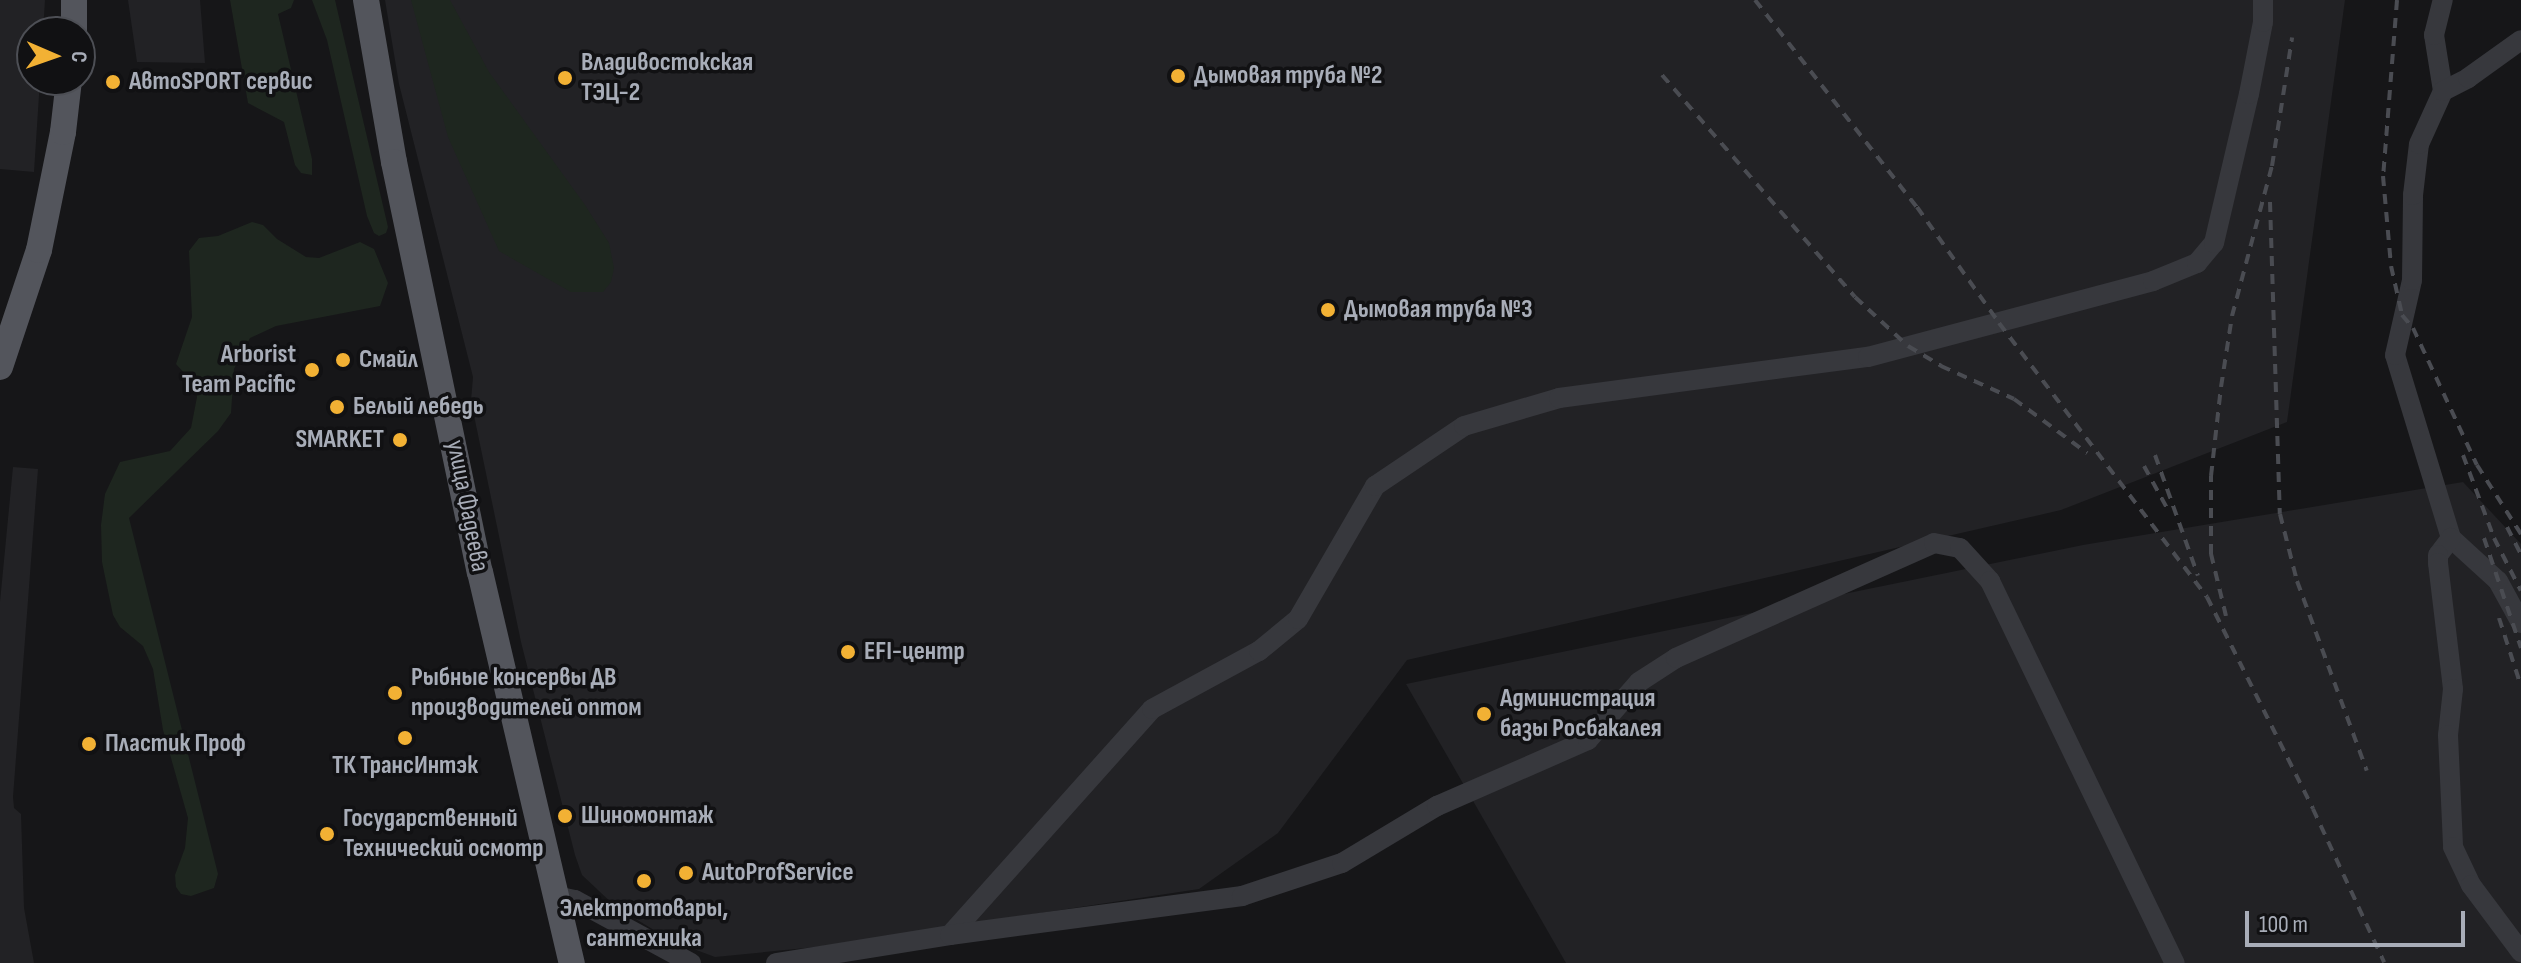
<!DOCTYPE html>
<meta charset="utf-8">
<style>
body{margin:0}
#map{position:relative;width:2521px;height:963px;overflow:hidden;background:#161618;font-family:"Sofia Sans Condensed",sans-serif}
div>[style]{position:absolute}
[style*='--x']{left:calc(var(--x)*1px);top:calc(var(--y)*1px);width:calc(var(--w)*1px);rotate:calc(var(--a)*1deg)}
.built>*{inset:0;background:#222225}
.green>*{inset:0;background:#1e261f}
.minor>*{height:20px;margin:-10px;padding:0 10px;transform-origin:10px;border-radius:10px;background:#37383d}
.major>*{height:26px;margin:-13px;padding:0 13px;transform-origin:13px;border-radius:13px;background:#53555c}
.rail>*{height:4px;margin-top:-2px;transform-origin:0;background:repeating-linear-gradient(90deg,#4a4c52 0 10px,transparent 0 18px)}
.dots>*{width:22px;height:22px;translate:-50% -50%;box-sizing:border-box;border:4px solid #111113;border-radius:50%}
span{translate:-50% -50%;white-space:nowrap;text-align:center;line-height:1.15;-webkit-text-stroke:7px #111113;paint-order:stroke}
.poi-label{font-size:26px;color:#a8adb8;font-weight:700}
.left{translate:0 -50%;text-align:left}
.right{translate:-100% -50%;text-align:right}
.street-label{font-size:26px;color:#a8adb8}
.north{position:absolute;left:16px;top:16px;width:80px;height:80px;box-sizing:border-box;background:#111113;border:2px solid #4d4f55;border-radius:50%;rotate:92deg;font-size:22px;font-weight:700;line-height:32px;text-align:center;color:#a8adb8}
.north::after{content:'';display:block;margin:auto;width:28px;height:36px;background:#f2b134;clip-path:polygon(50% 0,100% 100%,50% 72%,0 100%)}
.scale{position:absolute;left:2245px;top:911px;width:220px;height:36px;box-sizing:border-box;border:4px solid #a8adb8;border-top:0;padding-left:10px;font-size:24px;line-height:28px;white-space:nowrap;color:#a8adb8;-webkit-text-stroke:6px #111113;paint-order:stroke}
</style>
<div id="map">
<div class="built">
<i style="clip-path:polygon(0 0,45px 0,43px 32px,32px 32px,32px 80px,40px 80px,34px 172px,0 169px)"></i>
<i style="clip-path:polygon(128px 0,200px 0,205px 63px,137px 62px)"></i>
<i style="clip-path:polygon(385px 0,2345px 0,2287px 422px,2061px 510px,1407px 660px,1278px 833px,1199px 889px,816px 947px,715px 957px,672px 941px,616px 907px,582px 875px,575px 855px,521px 642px,471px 401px,473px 377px,399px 84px)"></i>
<i style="clip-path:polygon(13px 467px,38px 469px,13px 797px,14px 808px,21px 814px,24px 908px,34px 963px,0 963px,0 602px)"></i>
<i style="clip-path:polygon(2463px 482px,2521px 544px,2521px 963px,1566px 963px,1406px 684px,2083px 545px)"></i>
</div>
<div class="green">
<i style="clip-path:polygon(230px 0,294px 0,291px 8px,278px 14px,312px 159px,312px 175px,301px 173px,295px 165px,284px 122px,248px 103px)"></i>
<i style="clip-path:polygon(312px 0,335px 0,388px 227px,386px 233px,379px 236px,374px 233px,367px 216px,327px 40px)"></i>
<i style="clip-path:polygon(411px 0,450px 0,489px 72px,585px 205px,609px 243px,614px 268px,611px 282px,603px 292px,571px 292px,499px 251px,448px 137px)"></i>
<i style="clip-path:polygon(252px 222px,263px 225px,277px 239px,306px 257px,319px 258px,360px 242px,374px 249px,388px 283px,380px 306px,276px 326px,250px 338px,234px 369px,231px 413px,218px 431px,129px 518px,218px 874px,214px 888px,191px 896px,181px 894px,176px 887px,175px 875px,185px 848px,188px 818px,163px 730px,153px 669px,143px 646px,120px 627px,113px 615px,102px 562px,101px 525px,105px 494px,120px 462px,170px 451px,191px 428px,197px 397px,194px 384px,176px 364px,192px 317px,189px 251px,199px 238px,218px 236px)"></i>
</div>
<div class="minor">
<i style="--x:2443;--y:91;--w:57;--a:-99.1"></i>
<i style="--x:2434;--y:35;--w:36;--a:-76"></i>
<i style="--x:2451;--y:538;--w:191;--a:-107"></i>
<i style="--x:2395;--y:355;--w:77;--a:-77.2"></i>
<i style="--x:2412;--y:280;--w:85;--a:-89.3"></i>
<i style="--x:2413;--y:195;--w:51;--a:-83.3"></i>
<i style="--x:2419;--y:144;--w:58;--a:-65.6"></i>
<i style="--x:2443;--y:91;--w:28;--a:-27"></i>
<i style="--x:2468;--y:78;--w:65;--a:-35.6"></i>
<i style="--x:2521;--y:623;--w:48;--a:-118.7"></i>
<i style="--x:2498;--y:581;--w:64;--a:-137.5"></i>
<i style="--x:2451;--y:538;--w:21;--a:127"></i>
<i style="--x:2438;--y:555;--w:8;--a:90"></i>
<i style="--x:2438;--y:563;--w:127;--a:83.2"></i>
<i style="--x:2453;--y:689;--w:46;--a:96.2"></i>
<i style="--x:2448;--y:735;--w:112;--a:87.4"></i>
<i style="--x:2453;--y:847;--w:42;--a:64.7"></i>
<i style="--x:2471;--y:885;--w:84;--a:53.3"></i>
<i style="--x:556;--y:896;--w:19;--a:12"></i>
<i style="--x:575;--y:900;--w:132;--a:28.5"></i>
<i style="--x:950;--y:935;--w:303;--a:-48.2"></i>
<i style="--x:1152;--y:709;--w:122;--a:-28.5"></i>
<i style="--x:1259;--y:651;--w:50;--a:-39.4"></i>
<i style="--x:1298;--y:619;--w:154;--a:-59.9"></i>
<i style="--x:1375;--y:486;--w:107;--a:-34"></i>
<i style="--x:1464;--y:426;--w:99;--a:-16.4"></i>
<i style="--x:1559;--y:398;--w:312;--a:-7.6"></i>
<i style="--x:1868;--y:357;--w:295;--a:-14.9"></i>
<i style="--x:2153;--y:281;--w:48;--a:-22.2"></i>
<i style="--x:2197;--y:263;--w:26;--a:-50"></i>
<i style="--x:2214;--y:243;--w:153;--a:-76.8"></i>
<i style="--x:2249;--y:94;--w:73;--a:-79"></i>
<i style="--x:2263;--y:22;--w:22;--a:-90"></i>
<i style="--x:776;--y:963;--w:176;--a:-9.1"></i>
<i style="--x:950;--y:935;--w:295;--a:-7.6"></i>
<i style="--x:1242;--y:896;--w:105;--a:-18.3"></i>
<i style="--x:1342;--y:863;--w:111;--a:-31"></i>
<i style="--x:1437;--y:806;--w:165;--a:-23.6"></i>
<i style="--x:1588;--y:740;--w:77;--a:-48.7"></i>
<i style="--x:1639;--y:682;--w:44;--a:-33"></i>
<i style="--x:1676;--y:658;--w:282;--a:-24"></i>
<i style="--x:1934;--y:543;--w:26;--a:11"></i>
<i style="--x:1960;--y:548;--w:45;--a:47.7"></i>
<i style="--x:1990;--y:581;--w:424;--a:64.2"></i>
</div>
<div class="major">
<i style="--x:366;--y:0;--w:164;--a:80.2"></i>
<i style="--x:394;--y:162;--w:419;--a:78.2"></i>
<i style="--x:480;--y:572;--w:402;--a:76.8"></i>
<i style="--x:74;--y:32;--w:32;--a:-90"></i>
<i style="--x:0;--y:367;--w:123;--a:-71.6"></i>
<i style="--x:39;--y:250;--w:120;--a:-78.5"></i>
<i style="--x:63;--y:132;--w:52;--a:-83.4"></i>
</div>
<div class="rail">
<i style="--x:1755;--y:0;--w:263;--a:52"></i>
<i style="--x:1917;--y:207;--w:142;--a:54.7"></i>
<i style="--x:1999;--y:323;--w:344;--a:52.8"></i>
<i style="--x:2207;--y:597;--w:237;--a:63.4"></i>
<i style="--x:2313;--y:809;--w:169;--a:65.1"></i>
<i style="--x:2397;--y:0;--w:177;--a:94.5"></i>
<i style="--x:2383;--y:176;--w:90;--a:84.9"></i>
<i style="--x:2391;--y:266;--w:50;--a:77.3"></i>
<i style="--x:2402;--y:315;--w:17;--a:50"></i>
<i style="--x:2413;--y:328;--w:151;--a:65"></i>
<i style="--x:2477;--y:465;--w:82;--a:57.5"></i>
<i style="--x:1662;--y:75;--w:294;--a:49"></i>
<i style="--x:1855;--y:297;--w:72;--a:42.8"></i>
<i style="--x:1908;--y:346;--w:39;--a:31"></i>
<i style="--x:1941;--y:366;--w:80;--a:24.3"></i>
<i style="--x:2014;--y:399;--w:91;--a:36.5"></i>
<i style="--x:2270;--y:202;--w:312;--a:88.2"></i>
<i style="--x:2280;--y:514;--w:69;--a:75.8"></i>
<i style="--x:2297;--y:581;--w:202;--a:69.8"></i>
<i style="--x:2155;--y:455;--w:128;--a:70.4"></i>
<i style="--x:2463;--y:455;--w:89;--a:69.5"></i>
<i style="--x:2494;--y:538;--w:59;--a:63"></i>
<i style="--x:2144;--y:466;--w:48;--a:61.3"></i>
<i style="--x:2507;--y:527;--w:31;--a:63"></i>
<i style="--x:2484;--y:538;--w:116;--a:71.4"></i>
<i style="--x:2226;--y:616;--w:64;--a:-103.6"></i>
<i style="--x:2211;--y:554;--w:78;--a:-90"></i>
<i style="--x:2211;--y:476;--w:90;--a:-83.6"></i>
<i style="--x:2221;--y:387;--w:72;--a:-81.2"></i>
<i style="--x:2232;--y:316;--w:155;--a:-75.1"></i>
<i style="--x:2272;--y:166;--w:130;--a:-81.1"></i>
<i style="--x:2499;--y:618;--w:71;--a:72.1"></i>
</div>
<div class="dots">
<i style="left:1178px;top:76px;background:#f2b134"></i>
<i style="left:565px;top:78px;background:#f2b134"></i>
<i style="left:113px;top:82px;background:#f2b134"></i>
<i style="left:1328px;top:310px;background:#f2b134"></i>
<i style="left:343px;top:360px;background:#f2b134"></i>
<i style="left:312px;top:370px;background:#f2b134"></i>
<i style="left:337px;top:407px;background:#f2b134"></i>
<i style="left:400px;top:440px;background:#f2b134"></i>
<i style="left:848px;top:652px;background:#f2b134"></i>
<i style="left:395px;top:693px;background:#f2b134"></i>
<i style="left:1484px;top:714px;background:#f2b134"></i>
<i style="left:405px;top:738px;background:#f2b134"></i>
<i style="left:89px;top:744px;background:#f2b134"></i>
<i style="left:565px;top:816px;background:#f2b134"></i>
<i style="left:327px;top:834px;background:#f2b134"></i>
<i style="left:686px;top:873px;background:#f2b134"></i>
<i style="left:644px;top:881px;background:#f2b134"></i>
</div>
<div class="poi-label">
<span class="left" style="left:581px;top:78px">Владивостокская<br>ТЭЦ-2</span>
<span class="left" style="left:1194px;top:76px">Дымовая труба №2</span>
<span class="left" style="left:129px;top:82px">АвтоSPORT сервис</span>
<span class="left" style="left:1344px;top:310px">Дымовая труба №3</span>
<span class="right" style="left:296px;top:370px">Arborist<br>Team Pacific</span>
<span class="left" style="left:359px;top:360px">Смайл</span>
<span class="left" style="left:353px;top:407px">Белый лебедь</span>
<span class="right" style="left:384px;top:440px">SMARKET</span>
<span class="left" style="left:864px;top:652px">EFI-центр</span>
<span class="left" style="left:411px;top:693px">Рыбные консервы ДВ<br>производителей оптом</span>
<span class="left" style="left:1500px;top:714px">Администрация<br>базы Росбакалея</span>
<span class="left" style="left:105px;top:744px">Пластик Проф</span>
<span style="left:405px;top:766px">ТК ТрансИнтэк</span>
<span class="left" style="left:581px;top:816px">Шиномонтаж</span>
<span class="left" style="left:343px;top:834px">Государственный<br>Технический осмотр</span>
<span class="left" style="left:702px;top:873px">AutoProfService</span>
<span style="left:644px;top:924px">Электротовары,<br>сантехника</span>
</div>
<div class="street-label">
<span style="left:467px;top:506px;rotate:79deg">улица Фадеева</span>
</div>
<div class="north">С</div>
<div class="scale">100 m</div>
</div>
